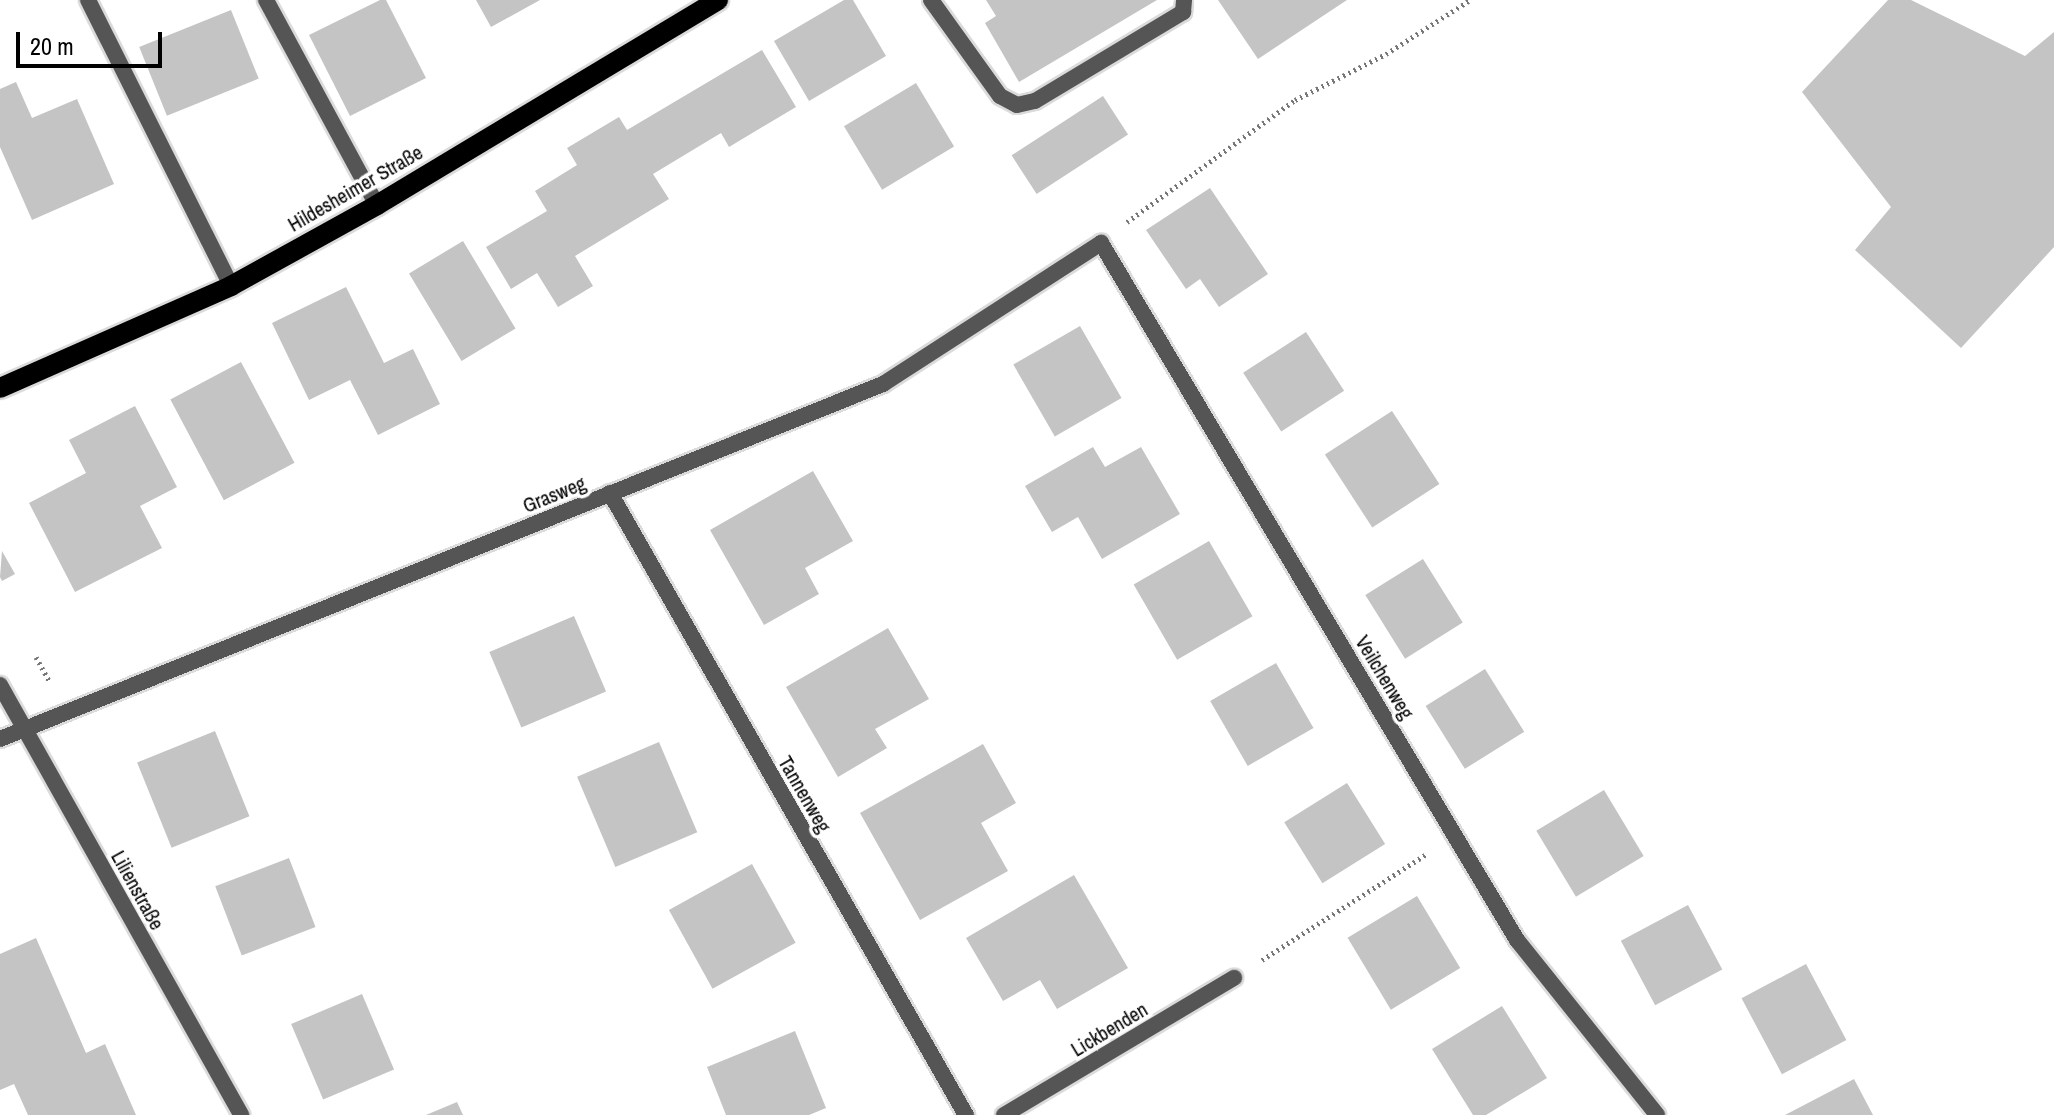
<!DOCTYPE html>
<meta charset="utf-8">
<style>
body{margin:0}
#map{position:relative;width:2054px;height:1115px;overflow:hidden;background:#fff;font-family:"Archivo Narrow",sans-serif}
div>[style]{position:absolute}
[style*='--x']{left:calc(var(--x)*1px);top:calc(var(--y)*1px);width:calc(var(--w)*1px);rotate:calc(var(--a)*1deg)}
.building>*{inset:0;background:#c4c4c4;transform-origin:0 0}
.path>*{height:5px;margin-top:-2.5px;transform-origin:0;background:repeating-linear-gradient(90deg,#777 0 2px,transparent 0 6px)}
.roads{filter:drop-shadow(2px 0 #dbdbdb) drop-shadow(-2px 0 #dbdbdb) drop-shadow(0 2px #dbdbdb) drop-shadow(0 -2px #dbdbdb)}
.lane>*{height:16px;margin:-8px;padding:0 8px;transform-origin:8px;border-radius:8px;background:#555}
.street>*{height:16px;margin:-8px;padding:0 8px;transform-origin:8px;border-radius:8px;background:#555}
.primary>*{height:20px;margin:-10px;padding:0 10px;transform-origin:10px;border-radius:10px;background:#000}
span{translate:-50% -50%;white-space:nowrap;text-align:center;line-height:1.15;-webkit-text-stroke:7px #fff;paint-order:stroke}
.street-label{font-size:20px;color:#000}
.scale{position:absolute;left:16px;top:32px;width:146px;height:36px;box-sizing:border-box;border:4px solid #000;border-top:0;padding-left:10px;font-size:24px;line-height:28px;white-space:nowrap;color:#000;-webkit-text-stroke:6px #fff;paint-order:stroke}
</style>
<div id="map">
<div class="building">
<i style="clip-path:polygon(380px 0,386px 0,426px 78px,350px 116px,309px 35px)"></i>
<i style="clip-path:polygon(476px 0,540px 0,491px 27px)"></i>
<i style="clip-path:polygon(844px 0,853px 0,886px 56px,809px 101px,774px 41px)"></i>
<i style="clip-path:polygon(986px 0,1157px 0,1019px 82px,985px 23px,996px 16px)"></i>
<i style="clip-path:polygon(1218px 0,1347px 0,1258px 59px)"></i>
<i style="clip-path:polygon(1888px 0,1911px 0,2025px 56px,2054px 32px,2054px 247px,1961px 348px,1855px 250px,1891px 207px,1802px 92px)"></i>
<i style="left:231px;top:10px;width:74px;height:99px;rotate:68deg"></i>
<i style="clip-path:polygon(762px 50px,796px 107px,729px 147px,721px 133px,653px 174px,669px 199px,575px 256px,593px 286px,558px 307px,537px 273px,511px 289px,486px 247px,547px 211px,535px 191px,577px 165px,567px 148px,619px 117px,627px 130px)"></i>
<i style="clip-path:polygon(16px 82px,32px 118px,77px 99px,114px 184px,32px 220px,0 147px,0 89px)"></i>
<i style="left:916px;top:83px;width:74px;height:84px;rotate:59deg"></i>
<i style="left:1103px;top:96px;width:46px;height:109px;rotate:57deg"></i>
<i style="clip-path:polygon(1210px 188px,1268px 274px,1219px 307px,1200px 279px,1186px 289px,1146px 230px)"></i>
<i style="left:463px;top:241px;width:102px;height:63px;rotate:59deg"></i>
<i style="clip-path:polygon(346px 287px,384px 363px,413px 349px,440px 404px,378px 435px,350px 380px,309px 400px,272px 323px)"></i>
<i style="left:1080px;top:326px;width:83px;height:77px;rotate:60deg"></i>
<i style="left:1306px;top:332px;width:70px;height:75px;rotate:57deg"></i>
<i style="left:241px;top:362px;width:114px;height:80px;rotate:62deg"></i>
<i style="clip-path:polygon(135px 406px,177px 487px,140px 506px,162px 548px,75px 592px,29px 503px,86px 473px,69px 440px)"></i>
<i style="left:1392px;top:411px;width:87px;height:80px;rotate:57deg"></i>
<i style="clip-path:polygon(1093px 447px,1105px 467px,1141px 447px,1180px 514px,1102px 559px,1078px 517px,1052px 532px,1025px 486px)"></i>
<i style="clip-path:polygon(813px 471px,853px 541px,805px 568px,819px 594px,764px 625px,710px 530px)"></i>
<i style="left:1209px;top:541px;width:87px;height:87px;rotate:60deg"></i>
<i style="clip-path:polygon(2px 551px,15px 574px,2px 581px,0 577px)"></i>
<i style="left:1423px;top:559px;width:75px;height:68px;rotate:58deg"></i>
<i style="left:574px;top:616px;width:82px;height:92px;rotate:67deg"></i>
<i style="clip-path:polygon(888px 628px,929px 699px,875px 729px,887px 748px,838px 777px,786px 687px)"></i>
<i style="left:1276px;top:663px;width:75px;height:76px;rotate:60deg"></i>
<i style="left:1485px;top:669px;width:74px;height:70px;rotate:58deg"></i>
<i style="left:215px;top:731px;width:92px;height:84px;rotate:68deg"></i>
<i style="left:659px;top:742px;width:98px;height:89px;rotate:67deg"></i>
<i style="clip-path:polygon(983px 744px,1016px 803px,981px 823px,1008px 871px,920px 920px,860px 813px)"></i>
<i style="left:1347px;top:783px;width:72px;height:74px;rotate:58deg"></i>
<i style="left:1604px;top:790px;width:77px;height:79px;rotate:59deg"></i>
<i style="left:289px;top:858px;width:74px;height:79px;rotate:69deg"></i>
<i style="left:752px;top:864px;width:90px;height:95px;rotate:61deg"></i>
<i style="clip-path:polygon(1074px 875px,1128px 968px,1057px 1009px,1040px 980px,1003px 1001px,966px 938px)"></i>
<i style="left:1417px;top:896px;width:84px;height:81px;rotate:59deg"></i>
<i style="left:1688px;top:905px;width:73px;height:76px;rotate:62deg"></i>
<i style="clip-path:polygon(36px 938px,86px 1053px,105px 1044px,136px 1115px,28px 1115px,14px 1084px,0 1090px,0 954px)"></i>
<i style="left:1806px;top:964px;width:86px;height:73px;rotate:62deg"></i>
<i style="left:362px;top:994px;width:82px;height:77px;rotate:67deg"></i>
<i style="clip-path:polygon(1502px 1006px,1547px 1078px,1486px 1115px,1473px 1115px,1432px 1049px)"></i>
<i style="clip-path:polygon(795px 1031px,826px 1108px,809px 1115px,726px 1115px,707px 1067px)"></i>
<i style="clip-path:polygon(1854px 1079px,1873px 1115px,1785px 1115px)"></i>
<i style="clip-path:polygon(457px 1102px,463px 1115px,426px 1115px)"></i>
</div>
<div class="path">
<i style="--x:1127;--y:222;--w:208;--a:-36"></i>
<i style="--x:1295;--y:100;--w:102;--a:-26.8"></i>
<i style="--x:1386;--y:54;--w:100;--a:-32.7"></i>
<i style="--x:36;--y:657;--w:29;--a:61"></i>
<i style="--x:1262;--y:960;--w:197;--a:-32.8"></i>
</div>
<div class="roads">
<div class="lane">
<i style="--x:88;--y:0;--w:320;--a:63.4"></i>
<i style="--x:266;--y:0;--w:233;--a:61.6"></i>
<i style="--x:931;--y:0;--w:118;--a:54.3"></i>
<i style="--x:1000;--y:96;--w:19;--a:28"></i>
<i style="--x:1017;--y:105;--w:18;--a:-13"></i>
<i style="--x:1035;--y:101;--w:173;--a:-31"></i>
<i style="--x:1183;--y:12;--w:12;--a:-85"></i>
</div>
<div class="street">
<i style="--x:610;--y:493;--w:717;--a:60.22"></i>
<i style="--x:0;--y:685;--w:493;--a:60.7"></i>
<i style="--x:0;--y:739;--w:952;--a:-21.9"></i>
<i style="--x:883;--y:384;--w:260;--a:-32.9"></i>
<i style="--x:1101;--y:243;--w:812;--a:59.17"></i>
<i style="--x:1517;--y:940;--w:224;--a:51.3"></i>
<i style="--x:1004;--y:1115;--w:268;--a:-30.8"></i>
</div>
<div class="primary">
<i style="--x:0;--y:388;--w:253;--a:-23.8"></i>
<i style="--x:231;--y:286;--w:167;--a:-29"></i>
<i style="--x:377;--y:205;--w:398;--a:-31"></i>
</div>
</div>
<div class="street-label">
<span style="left:355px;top:188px;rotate:-30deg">Hildesheimer Straße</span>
<span style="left:554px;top:494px;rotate:-22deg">Grasweg</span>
<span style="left:1385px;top:677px;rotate:59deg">Veilchenweg</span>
<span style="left:805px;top:794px;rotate:60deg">Tannenweg</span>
<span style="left:138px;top:890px;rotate:61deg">Lilienstraße</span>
<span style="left:1109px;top:1029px;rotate:-31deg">Lickbenden</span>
</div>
<div class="scale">20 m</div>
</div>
